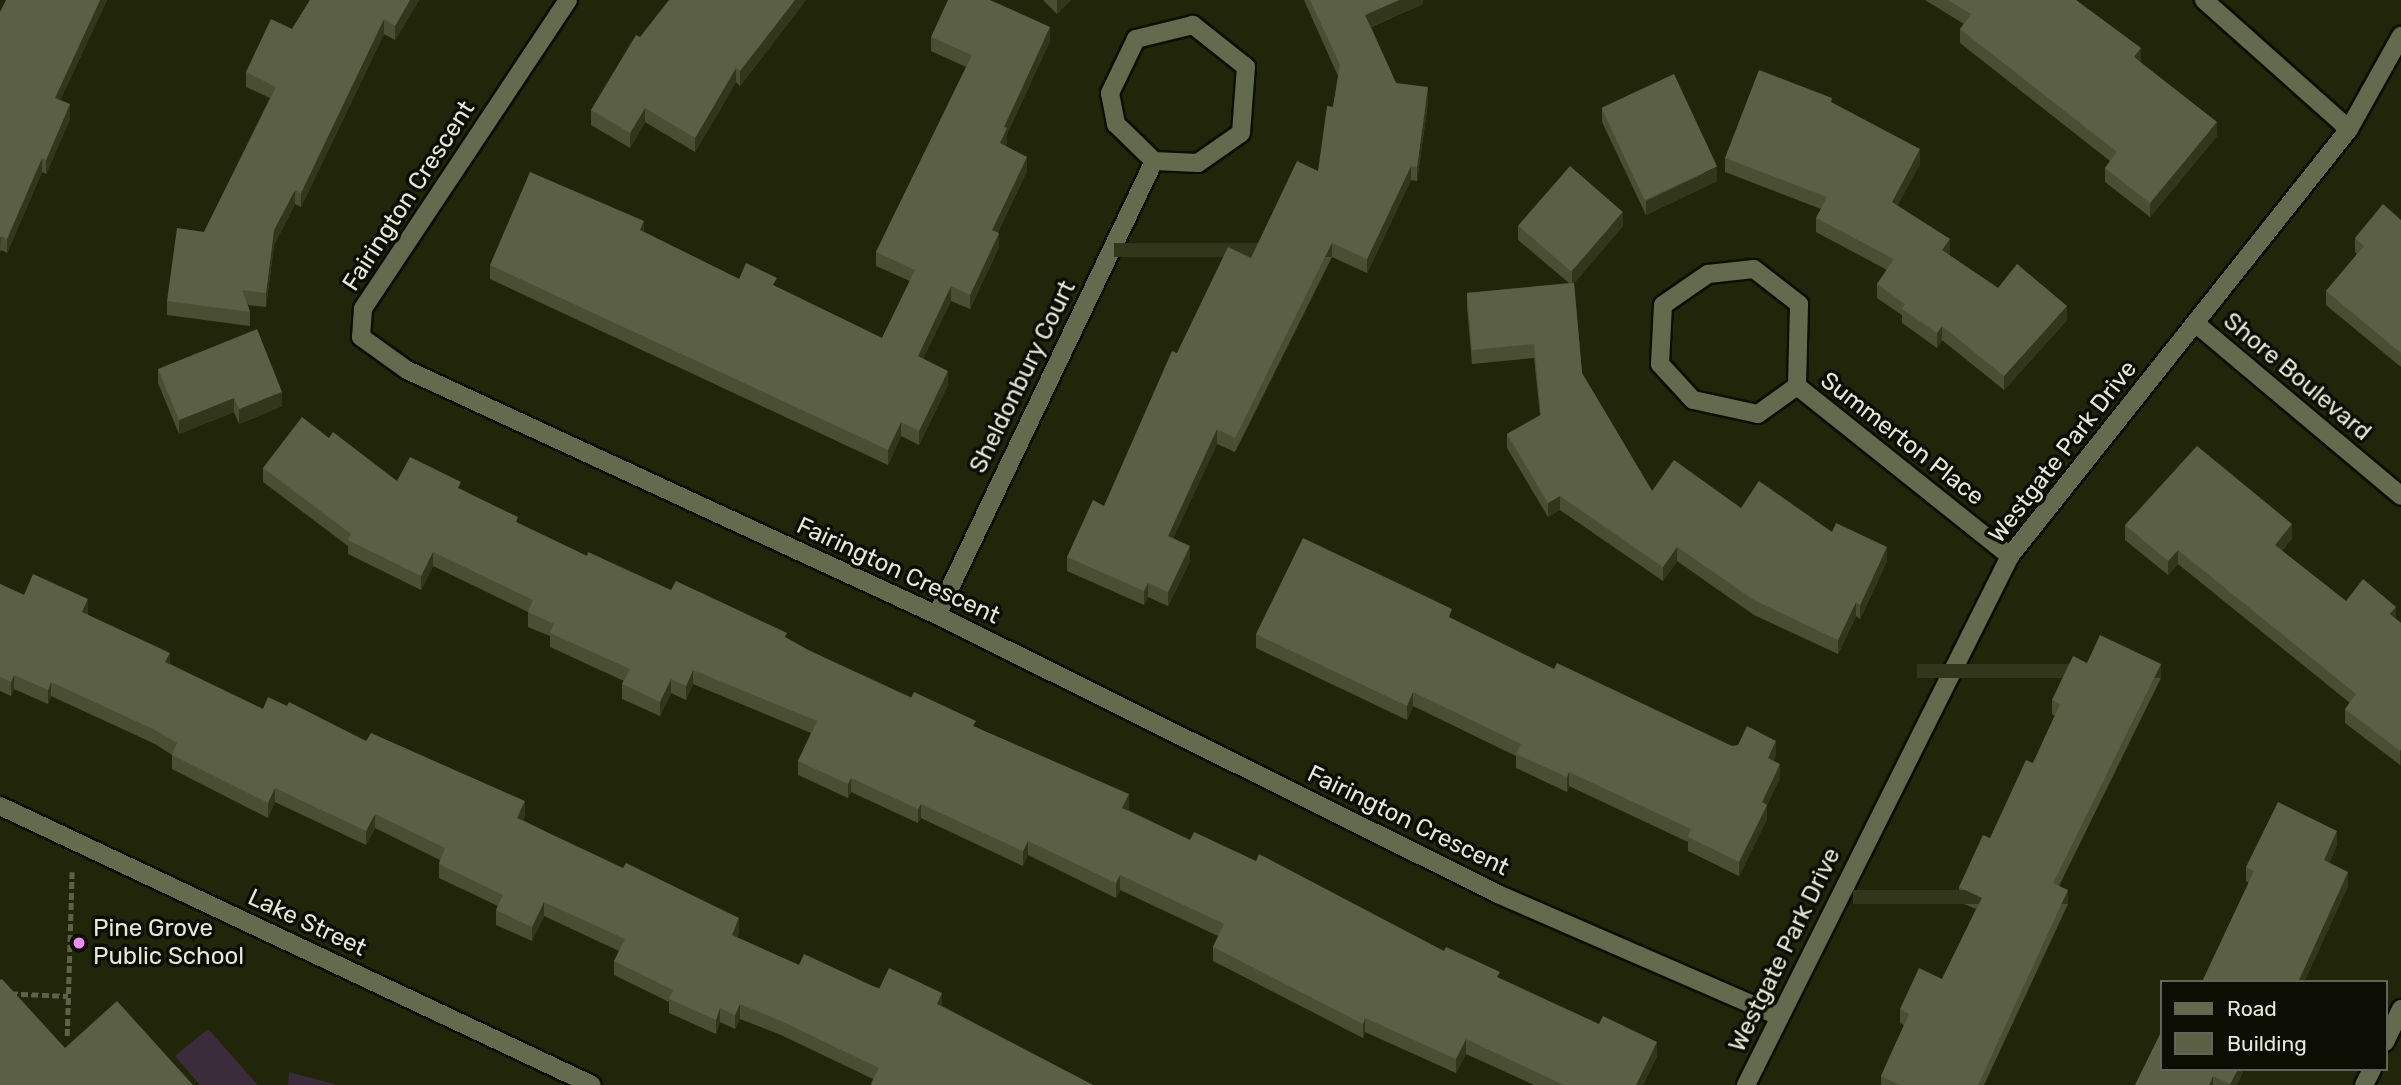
<!DOCTYPE html>
<style>
body{margin:0}
#map{position:relative;width:2401px;height:1085px;overflow:hidden;background:#21260a;font-family:Rubik,sans-serif}
div>[style]{position:absolute}
[style*='--x']{left:calc(var(--x)*1px);top:calc(var(--y)*1px);width:calc(var(--w)*1px);rotate:calc(var(--a)*1deg)}
.green>*{inset:0;background:#3b2c3b}
.path>*{height:4.5px;margin-top:-2.25px;transform-origin:0;background:repeating-linear-gradient(90deg,#5d6249 0 7px,transparent 0 10.5px)}
.roads{filter:drop-shadow(2px 0 #0b0f00) drop-shadow(-2px 0 #0b0f00) drop-shadow(0 2px #0b0f00) drop-shadow(0 -2px #0b0f00)}
.minor>*{height:18px;margin:-9px;padding:0 9px;transform-origin:9px;border-radius:9px;background:#646a4d}
.tertiary>*{height:18px;margin:-9px;padding:0 9px;transform-origin:9px;border-radius:9px;background:#646a4d}
.wall>*{inset:0;background:#4a4f33}
.shaded-wall>*{inset:0;background:#32371b;transform-origin:0 0}
.building>*{inset:0;background:#5a5f45;transform-origin:0 0}
.dots>*{width:19px;height:19px;translate:-50% -50%;box-sizing:border-box;border:4px solid #0c0e04;border-radius:50%}
span{translate:-50% -50%;white-space:nowrap;text-align:center;line-height:1.15;-webkit-text-stroke:7px #0c0e04;paint-order:stroke}
.street-label{font-size:24px;color:#e4e8d7}
.poi-label{font-size:24px;color:#e4e8d7}
.left{translate:0 -50%;text-align:left}
.legend{position:absolute;left:2160px;top:980px;width:228px;height:91px;box-sizing:border-box;background:#0c0e04;border:2px solid #626558;margin:0;padding:9px 12px;list-style:none;font-size:21px;color:#e4e8d7}
.legend li{display:flex;align-items:center;gap:14px;height:35px}
.legend b{width:35px;border:2px solid #626558}
</style>
<div id="map">
<div class="green">
<i style="clip-path:polygon(208px 1029px,258px 1085px,200px 1085px,175px 1056px)"></i>
<i style="clip-path:polygon(289px 1072px,337px 1085px,288px 1085px)"></i>
</div>
<div class="path">
<i style="--x:0;--y:993;--w:68;--a:2.5"></i>
<i style="--x:67;--y:1036;--w:164;--a:-88.3"></i>
</div>
<div class="roads">
<div class="minor">
<i style="--x:568;--y:0;--w:371;--a:123.6"></i>
<i style="--x:363;--y:309;--w:28;--a:94"></i>
<i style="--x:361;--y:337;--w:57;--a:35.7"></i>
<i style="--x:407;--y:370;--w:584;--a:24.81"></i>
<i style="--x:937;--y:615;--w:627;--a:26.44"></i>
<i style="--x:1498;--y:894;--w:305;--a:23.5"></i>
<i style="--x:2204;--y:0;--w:194;--a:41.7"></i>
<i style="--x:2195;--y:323;--w:269;--a:40"></i>
<i style="--x:1797;--y:386;--w:48;--a:144.3"></i>
<i style="--x:1758;--y:414;--w:66;--a:-167.8"></i>
<i style="--x:1693;--y:400;--w:49;--a:-132.5"></i>
<i style="--x:1660;--y:364;--w:59;--a:-87.1"></i>
<i style="--x:1663;--y:305;--w:55;--a:-34.6"></i>
<i style="--x:1708;--y:274;--w:46;--a:-6.2"></i>
<i style="--x:1754;--y:269;--w:57;--a:37.9"></i>
<i style="--x:1799;--y:304;--w:82;--a:91.4"></i>
<i style="--x:1797;--y:386;--w:273;--a:38.6"></i>
<i style="--x:937;--y:615;--w:503;--a:-64.45"></i>
<i style="--x:1154;--y:161;--w:44;--a:2.6"></i>
<i style="--x:1198;--y:163;--w:52;--a:-34.9"></i>
<i style="--x:1241;--y:133;--w:66;--a:-85.7"></i>
<i style="--x:1246;--y:67;--w:68;--a:-141.6"></i>
<i style="--x:1193;--y:25;--w:59;--a:166.2"></i>
<i style="--x:1136;--y:39;--w:60;--a:115.7"></i>
<i style="--x:1110;--y:93;--w:32;--a:79"></i>
<i style="--x:1116;--y:124;--w:53;--a:44.2"></i>
<i style="--x:2385;--y:1042;--w:37;--a:-64"></i>
<i style="--x:2364;--y:1085;--w:18;--a:-63"></i>
</div>
<div class="tertiary">
<i style="--x:0;--y:806;--w:654;--a:25.23"></i>
<i style="--x:1746;--y:1085;--w:591;--a:-63.48"></i>
<i style="--x:2010;--y:556;--w:545;--a:-51.55"></i>
<i style="--x:2349;--y:129;--w:107;--a:-60.8"></i>
</div>
</div>
<div class="wall">
<i style="clip-path:polygon(6px 0,107px 0,60px 100px,70px 119px,46px 174px,42px 172px,7px 253px,1px 250px,0 252px)"></i>
<i style="clip-path:polygon(310px 0,419px 0,395px 40px,384px 34px,301px 207px,295px 204px,274px 245px,266px 307px,248px 305px,250px 312px,250px 326px,167px 315px,167px 301px,204px 232px,270px 98px,246px 87px,246px 72px,292px 29px)"></i>
<i style="clip-path:polygon(806px 0,740px 86px,736px 82px,695px 152px,645px 122px,630px 148px,591px 125px,591px 110px,640px 37px)"></i>
<i style="clip-path:polygon(1043px 0,1071px 0,1057px 14px)"></i>
<i style="clip-path:polygon(1304px 0,1423px 0,1423px 4px,1371px 27px,1396px 83px,1428px 102px,1417px 181px,1411px 180px,1367px 273px,1332px 257px,1235px 452px,1217px 444px,1173px 538px,1190px 561px,1168px 606px,1148px 597px,1144px 605px,1067px 571px,1067px 557px,1104px 506px,1177px 353px,1318px 171px,1333px 107px,1338px 76px)"></i>
<i style="clip-path:polygon(1925px 0,2076px 0,2217px 136px,2150px 217px,2105px 182px,2105px 168px,2110px 161px,1960px 43px,1960px 29px,1964px 24px)"></i>
<i style="clip-path:polygon(931px 37px,1050px 41px,1007px 134px,1007px 143px,1005px 146px,1027px 171px,998px 232px,999px 247px,970px 309px,951px 301px,923px 358px,948px 385px,919px 445px,901px 436px,888px 465px,490px 279px,490px 265px,644px 232px,739px 279px,777px 287px,882px 338px,910px 281px,876px 266px,876px 252px,966px 67px,931px 51px)"></i>
<i style="clip-path:polygon(1832px 103px,1920px 164px,1897px 205px,1950px 253px,1949px 255px,1998px 288px,2067px 320px,2004px 390px,1942px 340px,1937px 348px,1902px 323px,1902px 315px,1877px 298px,1877px 284px,1887px 270px,1816px 232px,1816px 218px,1821px 209px,1725px 172px,1725px 158px)"></i>
<i style="clip-path:polygon(1602px 108px,1717px 181px,1646px 215px,1602px 122px)"></i>
<i style="clip-path:polygon(2401px 220px,2401px 367px,2326px 305px,2326px 291px,2357px 254px,2355px 252px,2355px 238px)"></i>
<i style="clip-path:polygon(1518px 226px,1623px 226px,1574px 283px,1582px 373px,1652px 491px,1741px 508px,1832px 532px,1887px 561px,1860px 619px,1856px 616px,1838px 654px,1754px 615px,1677px 561px,1663px 581px,1560px 510px,1548px 517px,1507px 448px,1507px 434px,1540px 415px,1534px 358px,1472px 364px,1467px 307px,1467px 293px,1569px 283px,1518px 240px)"></i>
<i style="clip-path:polygon(158px 369px,282px 406px,239px 424px,234px 412px,179px 434px,158px 383px)"></i>
<i style="clip-path:polygon(329px 438px,397px 481px,461px 489px,518px 523px,587px 556px,787px 638px,808px 650px,976px 727px,1129px 808px,1128px 810px,1190px 840px,1444px 951px,1657px 1056px,1643px 1085px,1534px 1085px,1466px 1054px,1456px 1073px,1365px 1032px,1363px 1038px,1213px 961px,1213px 947px,1218px 936px,1120px 890px,1116px 898px,1028px 855px,1023px 866px,921px 818px,918px 823px,851px 792px,848px 798px,798px 775px,798px 761px,811px 733px,693px 684px,686px 700px,671px 693px,660px 716px,622px 699px,622px 684px,624px 681px,550px 647px,550px 636px,528px 627px,528px 612px,433px 566px,421px 590px,348px 554px,348px 546px,263px 482px,263px 468px)"></i>
<i style="clip-path:polygon(2125px 525px,2292px 538px,2282px 551px,2346px 601px,2396px 619px,2401px 623px,2401px 764px,2400px 765px,2345px 723px,2345px 709px,2350px 703px,2178px 564px,2168px 575px,2125px 540px)"></i>
<i style="clip-path:polygon(0 584px,24px 595px,88px 613px,88px 615px,170px 664px,263px 709px,287px 706px,366px 741px,525px 815px,523px 820px,739px 932px,737px 938px,799px 965px,942px 1006px,1093px 1085px,871px 1085px,873px 1079px,781px 1035px,740px 1019px,735px 1029px,720px 1022px,716px 1034px,669px 1013px,669px 1002px,614px 975px,614px 961px,619px 951px,544px 916px,532px 941px,496px 925px,496px 910px,498px 906px,439px 878px,439px 864px,440px 860px,375px 828px,366px 845px,275px 802px,268px 818px,172px 769px,172px 755px,155px 744px,51px 696px,48px 704px,14px 689px,11px 696px,0 691px)"></i>
<i style="clip-path:polygon(1452px 619px,1554px 669px,1732px 746px,1776px 755px,1773px 761px,1780px 778px,1767px 805px,1767px 819px,1739px 876px,1688px 851px,1688px 842px,1569px 786px,1567px 792px,1516px 768px,1516px 756px,1413px 706px,1407px 720px,1256px 648px,1256px 634px)"></i>
<i style="clip-path:polygon(2087px 663px,2161px 678px,2059px 886px,2068px 904px,1984px 1085px,1881px 1085px,1881px 1076px,1904px 1025px,1900px 1023px,1900px 1009px,1942px 979px,1976px 909px,1959px 902px,1959px 887px,1990px 838px,2033px 763px,2055px 716px,2052px 714px,2052px 700px)"></i>
<i style="clip-path:polygon(2337px 845px,2329px 863px,2348px 886px,2304px 982px,2202px 982px,2249px 883px,2246px 881px,2246px 867px)"></i>
<i style="clip-path:polygon(2244px 1069px,2237px 1085px,2135px 1085px)"></i>
</div>
<div class="shaded-wall">
<i style="clip-path:polygon(100px 0,107px 0,55px 112px,55px 98px)"></i>
<i style="clip-path:polygon(410px 0,419px 0,395px 40px,395px 26px)"></i>
<i style="clip-path:polygon(795px 0,806px 0,740px 86px,740px 71px)"></i>
<i style="clip-path:polygon(1057px 0,1071px 0,1057px 14px)"></i>
<i style="clip-path:polygon(1399px 0,1423px 0,1423px 4px,1365px 29px,1365px 15px)"></i>
<i style="clip-path:polygon(384px 19px,384px 34px,301px 207px,301px 193px)"></i>
<i style="clip-path:polygon(1050px 27px,1050px 41px,1007px 134px,1007px 143px,1000px 157px,1000px 143px,1004px 127px)"></i>
<i style="clip-path:polygon(2141px 48px,2141px 62px,2134px 57px)"></i>
<i style="clip-path:polygon(736px 68px,736px 82px,695px 152px,695px 138px)"></i>
<i style="clip-path:polygon(1428px 87px,1428px 102px,1417px 181px,1417px 167px)"></i>
<i style="clip-path:polygon(70px 104px,70px 119px,46px 174px,46px 160px)"></i>
<i style="clip-path:polygon(645px 108px,645px 122px,630px 148px,630px 133px)"></i>
<i style="clip-path:polygon(2217px 122px,2217px 136px,2150px 217px,2150px 203px)"></i>
<i style="clip-path:polygon(1920px 149px,1920px 164px,1892px 216px,1892px 202px)"></i>
<i style="clip-path:polygon(1027px 157px,1027px 171px,992px 244px,992px 230px)"></i>
<i style="clip-path:polygon(42px 158px,42px 172px,7px 253px,7px 239px)"></i>
<i style="clip-path:polygon(1411px 166px,1411px 180px,1367px 273px,1367px 259px)"></i>
<i style="clip-path:polygon(1717px 167px,1717px 181px,1646px 215px,1646px 201px)"></i>
<i style="clip-path:polygon(295px 190px,295px 204px,274px 245px,266px 307px,266px 293px,274px 230px)"></i>
<i style="clip-path:polygon(1623px 212px,1623px 226px,1572px 286px,1572px 271px)"></i>
<i style="clip-path:polygon(644px 221px,644px 235px,640px 230px)"></i>
<i style="clip-path:polygon(999px 233px,999px 247px,970px 309px,970px 295px)"></i>
<i style="clip-path:polygon(1950px 239px,1950px 253px,1942px 264px,1942px 250px)"></i>
<i style="left:1332px;top:243px;width:14px;height:218px;rotate:90deg"></i>
<i style="clip-path:polygon(951px 286px,951px 301px,918px 370px,918px 356px)"></i>
<i style="clip-path:polygon(2067px 306px,2067px 320px,2004px 390px,2004px 376px)"></i>
<i style="clip-path:polygon(1942px 326px,1942px 340px,1937px 348px,1937px 333px)"></i>
<i style="clip-path:polygon(948px 371px,948px 385px,919px 445px,919px 431px)"></i>
<i style="clip-path:polygon(282px 392px,282px 406px,239px 424px,239px 409px)"></i>
<i style="clip-path:polygon(234px 398px,234px 412px,179px 434px,179px 420px)"></i>
<i style="clip-path:polygon(901px 422px,901px 436px,888px 465px,888px 450px)"></i>
<i style="clip-path:polygon(1217px 429px,1217px 444px,1168px 550px,1168px 536px)"></i>
<i style="clip-path:polygon(1560px 496px,1560px 510px,1548px 517px,1548px 503px)"></i>
<i style="clip-path:polygon(2292px 524px,2292px 538px,2275px 559px,2275px 545px)"></i>
<i style="clip-path:polygon(1190px 546px,1190px 561px,1168px 606px,1168px 592px)"></i>
<i style="clip-path:polygon(1677px 547px,1677px 561px,1663px 581px,1663px 567px)"></i>
<i style="clip-path:polygon(1887px 547px,1887px 561px,1860px 619px,1860px 605px)"></i>
<i style="clip-path:polygon(2178px 550px,2178px 564px,2168px 575px,2168px 561px)"></i>
<i style="clip-path:polygon(433px 552px,433px 566px,421px 590px,421px 576px)"></i>
<i style="clip-path:polygon(1148px 583px,1148px 597px,1144px 605px,1144px 591px)"></i>
<i style="clip-path:polygon(88px 599px,88px 613px,82px 627px,82px 612px)"></i>
<i style="clip-path:polygon(1856px 602px,1856px 616px,1838px 654px,1838px 640px)"></i>
<i style="clip-path:polygon(2396px 607px,2396px 621px,2390px 614px)"></i>
<i style="clip-path:polygon(170px 653px,170px 667px,165px 662px)"></i>
<i style="left:2161px;top:664px;width:14px;height:244px;rotate:90deg"></i>
<i style="clip-path:polygon(693px 670px,693px 684px,686px 700px,686px 686px)"></i>
<i style="clip-path:polygon(14px 675px,14px 689px,11px 696px,11px 682px)"></i>
<i style="clip-path:polygon(671px 679px,671px 693px,660px 716px,660px 702px)"></i>
<i style="clip-path:polygon(51px 682px,51px 696px,48px 704px,48px 690px)"></i>
<i style="clip-path:polygon(1413px 692px,1413px 706px,1407px 720px,1407px 706px)"></i>
<i style="clip-path:polygon(1776px 741px,1776px 755px,1768px 772px,1768px 758px)"></i>
<i style="clip-path:polygon(2401px 749px,2401px 764px,2400px 765px,2400px 751px)"></i>
<i style="clip-path:polygon(1780px 764px,1780px 778px,1767px 805px,1767px 819px,1739px 876px,1739px 862px,1762px 802px)"></i>
<i style="clip-path:polygon(1569px 772px,1569px 786px,1567px 792px,1567px 777px)"></i>
<i style="clip-path:polygon(851px 778px,851px 792px,848px 798px,848px 784px)"></i>
<i style="clip-path:polygon(275px 788px,275px 802px,268px 818px,268px 803px)"></i>
<i style="clip-path:polygon(1129px 794px,1129px 808px,1122px 822px,1122px 808px)"></i>
<i style="clip-path:polygon(525px 801px,525px 815px,517px 832px,517px 818px)"></i>
<i style="clip-path:polygon(921px 804px,921px 818px,918px 823px,918px 809px)"></i>
<i style="clip-path:polygon(375px 814px,375px 828px,366px 845px,366px 831px)"></i>
<i style="clip-path:polygon(2337px 831px,2337px 845px,2324px 874px,2324px 860px)"></i>
<i style="clip-path:polygon(1028px 841px,1028px 855px,1023px 866px,1023px 851px)"></i>
<i style="clip-path:polygon(2348px 872px,2348px 886px,2304px 982px,2298px 982px)"></i>
<i style="clip-path:polygon(1120px 875px,1120px 890px,1116px 898px,1116px 883px)"></i>
<i style="left:2068px;top:890px;width:14px;height:215px;rotate:90deg"></i>
<i style="clip-path:polygon(544px 902px,544px 916px,532px 941px,532px 927px)"></i>
<i style="clip-path:polygon(739px 918px,739px 932px,732px 950px,732px 935px)"></i>
<i style="clip-path:polygon(942px 993px,942px 1008px,937px 1004px)"></i>
<i style="clip-path:polygon(740px 1004px,740px 1019px,735px 1029px,735px 1015px)"></i>
<i style="clip-path:polygon(720px 1008px,720px 1022px,716px 1034px,716px 1020px)"></i>
<i style="clip-path:polygon(1365px 1018px,1365px 1032px,1363px 1038px,1363px 1024px)"></i>
<i style="clip-path:polygon(1466px 1039px,1466px 1054px,1456px 1073px,1456px 1059px)"></i>
<i style="clip-path:polygon(1657px 1042px,1657px 1056px,1643px 1085px,1636px 1085px)"></i>
<i style="clip-path:polygon(2238px 1069px,2244px 1069px,2237px 1085px,2230px 1085px)"></i>
<i style="clip-path:polygon(2213px 1076px,2213px 1085px,2209px 1085px)"></i>
</div>
<div class="building">
<i style="clip-path:polygon(6px 0,100px 0,55px 98px,70px 104px,46px 160px,42px 158px,7px 239px,1px 236px,0 238px,0 12px)"></i>
<i style="clip-path:polygon(310px 0,410px 0,395px 26px,384px 19px,301px 193px,295px 190px,274px 230px,266px 293px,242px 290px,250px 312px,167px 301px,177px 228px,204px 232px,276px 87px,246px 72px,271px 19px,292px 29px)"></i>
<i style="clip-path:polygon(669px 0,795px 0,740px 71px,736px 68px,695px 138px,645px 108px,630px 133px,591px 110px,636px 35px,640px 37px)"></i>
<i style="clip-path:polygon(948px 0,990px 0,1050px 27px,1004px 127px,1007px 128px,1000px 143px,1027px 157px,992px 230px,999px 233px,970px 295px,951px 286px,918px 356px,948px 371px,919px 431px,901px 422px,888px 450px,490px 265px,530px 172px,644px 221px,640px 230px,739px 279px,746px 263px,777px 278px,773px 285px,882px 338px,915px 270px,876px 252px,972px 55px,931px 37px)"></i>
<i style="clip-path:polygon(1310px 0,1399px 0,1365px 15px,1396px 83px,1428px 87px,1417px 167px,1411px 166px,1367px 259px,1332px 243px,1235px 438px,1217px 429px,1168px 536px,1190px 546px,1168px 592px,1148px 583px,1144px 591px,1067px 557px,1093px 500px,1104px 506px,1172px 351px,1177px 353px,1228px 247px,1251px 258px,1297px 161px,1318px 171px,1327px 106px,1333px 107px,1340px 65px)"></i>
<i style="clip-path:polygon(1948px 0,2076px 0,2141px 48px,2134px 57px,2217px 122px,2150px 203px,2105px 168px,2117px 152px,1960px 29px,1971px 14px)"></i>
<i style="clip-path:polygon(1759px 70px,1832px 98px,1831px 102px,1920px 149px,1892px 202px,1950px 239px,1942px 250px,1998px 288px,2017px 264px,2067px 306px,2004px 376px,1942px 326px,1937px 333px,1902px 309px,1905px 304px,1877px 284px,1894px 259px,1816px 218px,1827px 197px,1725px 158px)"></i>
<i style="left:1674px;top:74px;width:102px;height:80px;rotate:65deg"></i>
<i style="left:1570px;top:166px;width:70px;height:79px;rotate:41deg"></i>
<i style="clip-path:polygon(2383px 204px,2401px 220px,2401px 353px,2326px 291px,2364px 246px,2355px 238px)"></i>
<i style="clip-path:polygon(1574px 283px,1582px 373px,1652px 491px,1674px 460px,1741px 508px,1759px 481px,1832px 532px,1836px 523px,1887px 547px,1860px 605px,1856px 602px,1838px 640px,1754px 600px,1677px 547px,1663px 567px,1560px 496px,1548px 503px,1507px 434px,1541px 415px,1534px 344px,1472px 350px,1467px 293px)"></i>
<i style="clip-path:polygon(257px 329px,282px 392px,239px 409px,234px 398px,179px 420px,158px 369px)"></i>
<i style="clip-path:polygon(302px 417px,329px 438px,333px 432px,397px 481px,410px 457px,461px 482px,458px 488px,518px 517px,516px 522px,587px 556px,588px 552px,671px 590px,676px 581px,787px 633px,785px 637px,808px 650px,911px 698px,914px 692px,976px 721px,973px 726px,1129px 794px,1122px 808px,1190px 840px,1194px 832px,1256px 861px,1259px 854px,1444px 951px,1446px 947px,1500px 972px,1497px 977px,1599px 1024px,1603px 1016px,1657px 1042px,1636px 1085px,1564px 1085px,1466px 1039px,1456px 1059px,1365px 1018px,1363px 1024px,1213px 947px,1224px 924px,1120px 875px,1116px 883px,1028px 841px,1023px 851px,921px 804px,918px 809px,851px 778px,848px 784px,798px 761px,817px 721px,693px 670px,686px 686px,671px 679px,660px 702px,622px 684px,630px 669px,550px 633px,554px 624px,528px 612px,533px 600px,433px 552px,421px 576px,348px 540px,351px 534px,263px 468px)"></i>
<i style="clip-path:polygon(2197px 446px,2292px 524px,2275px 545px,2346px 601px,2363px 579px,2396px 607px,2390px 614px,2401px 623px,2401px 749px,2400px 751px,2345px 709px,2356px 694px,2178px 550px,2168px 561px,2125px 525px)"></i>
<i style="clip-path:polygon(1303px 538px,1452px 609px,1449px 617px,1554px 669px,1557px 663px,1732px 746px,1738px 745px,1747px 726px,1776px 741px,1768px 758px,1780px 764px,1762px 802px,1767px 805px,1739px 862px,1688px 837px,1691px 829px,1569px 772px,1567px 777px,1516px 754px,1521px 744px,1413px 692px,1407px 706px,1256px 634px)"></i>
<i style="clip-path:polygon(33px 574px,88px 599px,82px 612px,170px 653px,165px 662px,263px 709px,268px 697px,287px 706px,289px 702px,366px 741px,371px 733px,525px 801px,517px 818px,623px 868px,626px 863px,739px 918px,732px 935px,799px 965px,804px 954px,879px 989px,889px 968px,942px 993px,937px 1004px,1093px 1085px,873px 1085px,871px 1084px,879px 1068px,781px 1021px,740px 1004px,735px 1015px,720px 1008px,716px 1020px,669px 999px,673px 990px,614px 961px,625px 939px,544px 902px,532px 927px,496px 910px,503px 895px,439px 864px,445px 848px,375px 814px,366px 831px,275px 788px,268px 803px,172px 755px,177px 743px,155px 730px,51px 682px,48px 690px,14px 675px,11px 682px,0 677px,0 584px,24px 595px)"></i>
<i style="clip-path:polygon(2100px 635px,2161px 664px,2053px 883px,2068px 890px,1978px 1085px,1900px 1085px,1881px 1076px,1909px 1014px,1900px 1009px,1919px 968px,1942px 979px,1982px 898px,1959px 887px,1983px 835px,1990px 838px,2026px 760px,2033px 763px,2060px 704px,2052px 700px,2073px 656px,2087px 663px)"></i>
<i style="clip-path:polygon(2278px 802px,2337px 831px,2324px 860px,2348px 872px,2298px 982px,2202px 982px,2254px 871px,2246px 867px)"></i>
<i style="clip-path:polygon(2px 979px,65px 1048px,117px 1001px,193px 1085px,0 1085px,0 980px)"></i>
<i style="clip-path:polygon(2161px 1032px,2161px 1069px,2238px 1069px,2230px 1084px,2213px 1076px,2209px 1085px,2135px 1085px)"></i>
</div>
<div class="dots">
<i style="left:79px;top:943px;background:#f18bf5"></i>
</div>
<div class="street-label">
<span style="left:409px;top:196px;rotate:-57deg">Fairington Crescent</span>
<span style="left:1023px;top:377px;rotate:-64deg">Sheldonbury Court</span>
<span style="left:2297px;top:377px;rotate:40deg">Shore Boulevard</span>
<span style="left:1902px;top:439px;rotate:38deg">Summerton Place</span>
<span style="left:2063px;top:452px;rotate:-52deg">Westgate Park Drive</span>
<span style="left:898px;top:571px;rotate:25deg">Fairington Crescent</span>
<span style="left:1408px;top:821px;rotate:26deg">Fairington Crescent</span>
<span style="left:307px;top:923px;rotate:25deg">Lake Street</span>
<span style="left:1785px;top:950px;rotate:-64deg">Westgate Park Drive</span>
</div>
<div class="poi-label">
<span class="left" style="left:93px;top:943px">Pine Grove<br>Public School</span>
</div>
<ul class="legend">
<li><b style="height:9px;background:#646a4d"></b>Road</li>
<li><b style="height:19px;background:#5a5f45"></b>Building</li>
</ul>
</div>
